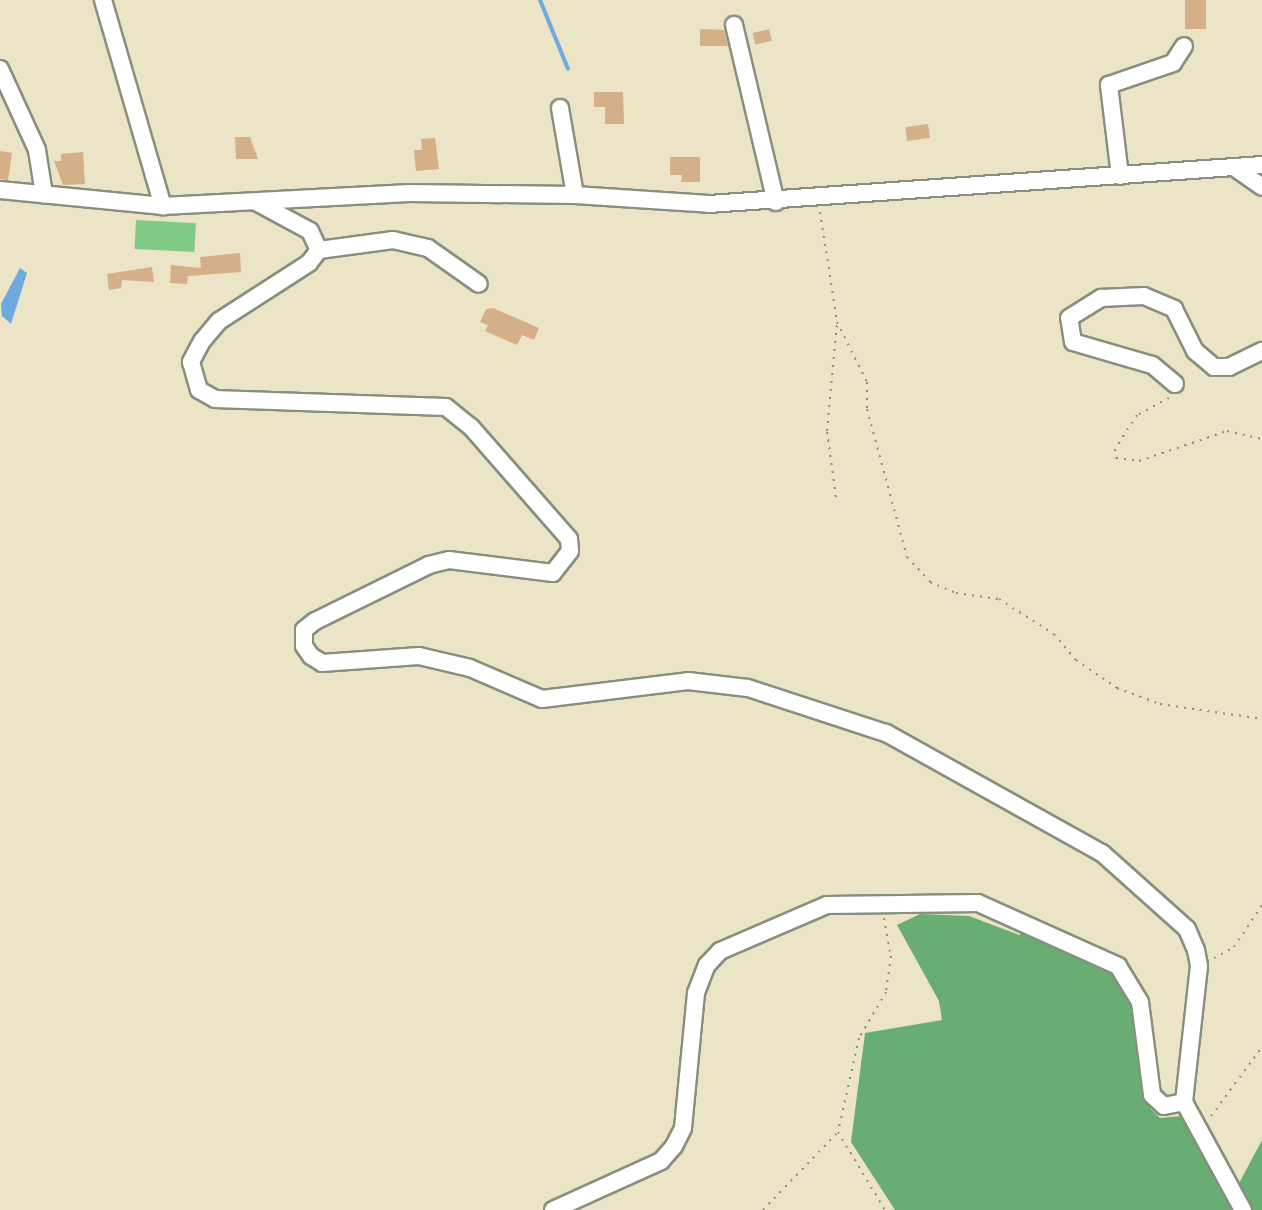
<!DOCTYPE html>
<style>
body{margin:0}
#map{position:relative;width:1262px;height:1210px;overflow:hidden;background:#ece4c6;font-family:"Shantell Sans",sans-serif}
div>[style]{position:absolute}
[style*='--x']{left:calc(var(--x)*1px);top:calc(var(--y)*1px);width:calc(var(--w)*1px);rotate:calc(var(--a)*1deg)}
.green>*{inset:0;background:#81ca86;transform-origin:0 0}
.forest>*{inset:0;background:#68ae73}
.water>*{inset:0;background:#6eaadf}
.stream>*{height:4px;margin:-2px;padding:0 2px;transform-origin:2px;border-radius:2px;background:#6eaadf}
.building>*{inset:0;background:#d4af87;transform-origin:0 0}
.path>*{height:2px;margin-top:-1px;transform-origin:0;background:repeating-linear-gradient(90deg,#86907d 0 2px,transparent 0 8px)}
.roads{filter:drop-shadow(2px 0 #86907d) drop-shadow(-2px 0 #86907d) drop-shadow(0 2px #86907d) drop-shadow(0 -2px #86907d)}
.minor>*{height:16px;margin:-8px;padding:0 8px;transform-origin:8px;border-radius:8px;background:#fff}
span{translate:-50% -50%;white-space:nowrap;text-align:center;line-height:1.15;-webkit-text-stroke:8px #fff;paint-order:stroke}
</style>
<div id="map">
<div class="green">
<i style="left:136px;top:220px;width:60px;height:29px;rotate:3deg"></i>
</div>
<div class="forest">
<i style="clip-path:polygon(920px 914px,969px 916px,1019px 935px,1025px 931px,1109px 968px,1134px 1001px,1150px 1108px,1160px 1118px,1181px 1116px,1238px 1210px,895px 1210px,851px 1142px,865px 1033px,942px 1020px,939px 1001px,897px 925px)"></i>
<i style="clip-path:polygon(1262px 1140px,1262px 1210px,1249px 1210px,1236px 1189px)"></i>
</div>
<div class="water">
<i style="clip-path:polygon(20px 268px,27px 273px,11px 324px,2px 316px,1px 304px)"></i>
</div>
<div class="stream">
<i style="--x:540;--y:0;--w:74;--a:67.9"></i>
</div>
<div class="building">
<i style="left:1185px;top:0;width:21px;height:29px"></i>
<i style="clip-path:polygon(700px 29px,724px 30px,728px 46px,700px 46px)"></i>
<i style="left:769px;top:29px;width:12px;height:17px;rotate:76deg"></i>
<i style="clip-path:polygon(594px 92px,623px 92px,624px 124px,605px 124px,605px 107px,594px 107px)"></i>
<i style="left:928px;top:124px;width:14px;height:23px;rotate:82deg"></i>
<i style="clip-path:polygon(235px 137px,250px 137px,258px 159px,236px 159px)"></i>
<i style="clip-path:polygon(435px 138px,439px 169px,416px 171px,414px 150px,422px 150px,421px 139px)"></i>
<i style="clip-path:polygon(0 151px,12px 153px,8px 180px,0 179px)"></i>
<i style="clip-path:polygon(83px 152px,85px 184px,63px 185px,54px 161px,61px 161px,61px 154px)"></i>
<i style="clip-path:polygon(670px 157px,700px 157px,700px 182px,681px 182px,682px 175px,670px 175px)"></i>
<i style="clip-path:polygon(240px 253px,241px 272px,188px 276px,187px 284px,170px 283px,171px 265px,201px 268px,200px 257px)"></i>
<i style="clip-path:polygon(152px 267px,154px 282px,122px 280px,121px 288px,109px 290px,107px 274px)"></i>
<i style="clip-path:polygon(493px 308px,539px 328px,534px 340px,522px 335px,517px 345px,485px 331px,488px 325px,480px 322px,486px 309px)"></i>
</div>
<div class="path">
<i style="--x:820;--y:212;--w:111;--a:81.2"></i>
<i style="--x:837;--y:322;--w:67;--a:63.4"></i>
<i style="--x:867;--y:382;--w:27;--a:90"></i>
<i style="--x:867;--y:409;--w:153;--a:74.9"></i>
<i style="--x:907;--y:557;--w:34;--a:47"></i>
<i style="--x:930;--y:582;--w:28;--a:23"></i>
<i style="--x:956;--y:593;--w:43;--a:7.9"></i>
<i style="--x:999;--y:599;--w:65;--a:32.5"></i>
<i style="--x:1054;--y:634;--w:34;--a:50"></i>
<i style="--x:1076;--y:660;--w:50;--a:34.3"></i>
<i style="--x:1117;--y:688;--w:46;--a:20.4"></i>
<i style="--x:1160;--y:704;--w:103;--a:8.4"></i>
<i style="--x:1169;--y:398;--w:36;--a:152"></i>
<i style="--x:1137;--y:415;--w:40;--a:122.9"></i>
<i style="--x:1115;--y:449;--w:9;--a:84"></i>
<i style="--x:1116;--y:458;--w:23;--a:7"></i>
<i style="--x:1139;--y:461;--w:93;--a:-18.8"></i>
<i style="--x:1227;--y:431;--w:36;--a:13"></i>
<i style="--x:836;--y:497;--w:67;--a:-97.8"></i>
<i style="--x:827;--y:431;--w:108;--a:-84.7"></i>
<i style="--x:884;--y:918;--w:39;--a:80"></i>
<i style="--x:891;--y:956;--w:36;--a:98"></i>
<i style="--x:886;--y:992;--w:53;--a:120.4"></i>
<i style="--x:859;--y:1038;--w:96;--a:102.6"></i>
<i style="--x:838;--y:1132;--w:91;--a:58.9"></i>
<i style="--x:1214;--y:958;--w:23;--a:-29"></i>
<i style="--x:1234;--y:947;--w:50;--a:-56.3"></i>
<i style="--x:1211;--y:1116;--w:86;--a:-53.5"></i>
<i style="--x:763;--y:1210;--w:107;--a:-46.1"></i>
</div>
<div class="roads">
<div class="minor">
<i style="--x:103;--y:0;--w:215;--a:73.8"></i>
<i style="--x:734;--y:25;--w:182;--a:76.7"></i>
<i style="--x:0;--y:69;--w:89;--a:65.4"></i>
<i style="--x:37;--y:150;--w:45;--a:81"></i>
<i style="--x:560;--y:108;--w:88;--a:80.2"></i>
<i style="--x:1238;--y:170;--w:29;--a:35"></i>
<i style="--x:1120;--y:176;--w:92;--a:-96.9"></i>
<i style="--x:1109;--y:85;--w:68;--a:-19"></i>
<i style="--x:1173;--y:63;--w:20;--a:-57"></i>
<i style="--x:0;--y:190;--w:164;--a:5.6"></i>
<i style="--x:163;--y:206;--w:247;--a:-3"></i>
<i style="--x:410;--y:193;--w:165;--a:0.7"></i>
<i style="--x:575;--y:195;--w:134;--a:3.8"></i>
<i style="--x:709;--y:204;--w:554;--a:-4.03"></i>
<i style="--x:256;--y:202;--w:61;--a:28.2"></i>
<i style="--x:310;--y:231;--w:21;--a:65"></i>
<i style="--x:319;--y:250;--w:16;--a:128"></i>
<i style="--x:309;--y:263;--w:107;--a:147.2"></i>
<i style="--x:219;--y:321;--w:26;--a:130"></i>
<i style="--x:202;--y:341;--w:24;--a:118"></i>
<i style="--x:191;--y:362;--w:29;--a:74"></i>
<i style="--x:199;--y:390;--w:18;--a:29"></i>
<i style="--x:215;--y:399;--w:231;--a:2"></i>
<i style="--x:446;--y:407;--w:32;--a:39"></i>
<i style="--x:471;--y:427;--w:149;--a:48.8"></i>
<i style="--x:569;--y:539;--w:12;--a:85"></i>
<i style="--x:570;--y:551;--w:28;--a:128"></i>
<i style="--x:553;--y:573;--w:105;--a:-172.9"></i>
<i style="--x:449;--y:560;--w:21;--a:166"></i>
<i style="--x:429;--y:565;--w:127;--a:153.8"></i>
<i style="--x:315;--y:621;--w:14;--a:141"></i>
<i style="--x:304;--y:630;--w:16;--a:90"></i>
<i style="--x:304;--y:646;--w:12;--a:55"></i>
<i style="--x:311;--y:656;--w:13;--a:32"></i>
<i style="--x:322;--y:663;--w:97;--a:-4.1"></i>
<i style="--x:419;--y:656;--w:52;--a:13.2"></i>
<i style="--x:470;--y:668;--w:78;--a:23.3"></i>
<i style="--x:542;--y:699;--w:147;--a:-7"></i>
<i style="--x:688;--y:681;--w:60;--a:6.7"></i>
<i style="--x:748;--y:688;--w:145;--a:18.1"></i>
<i style="--x:886;--y:733;--w:247;--a:29.1"></i>
<i style="--x:1102;--y:853;--w:114;--a:41.8"></i>
<i style="--x:1187;--y:929;--w:23;--a:67"></i>
<i style="--x:1196;--y:950;--w:16;--a:79"></i>
<i style="--x:1199;--y:966;--w:137;--a:96.3"></i>
<i style="--x:1184;--y:1102;--w:123;--a:61.4"></i>
<i style="--x:319;--y:250;--w:75;--a:-7.7"></i>
<i style="--x:393;--y:240;--w:36;--a:13"></i>
<i style="--x:428;--y:248;--w:62;--a:35.2"></i>
<i style="--x:1175;--y:384;--w:30;--a:-140"></i>
<i style="--x:1152;--y:365;--w:82;--a:-163.8"></i>
<i style="--x:1073;--y:342;--w:24;--a:-99"></i>
<i style="--x:1069;--y:318;--w:38;--a:-32"></i>
<i style="--x:1101;--y:298;--w:43;--a:-2.7"></i>
<i style="--x:1144;--y:296;--w:33;--a:23"></i>
<i style="--x:1174;--y:309;--w:47;--a:63.4"></i>
<i style="--x:1195;--y:351;--w:25;--a:40"></i>
<i style="--x:1214;--y:367;--w:15;--a:0"></i>
<i style="--x:1229;--y:367;--w:37;--a:-26"></i>
<i style="--x:553;--y:1210;--w:119;--a:-24.4"></i>
<i style="--x:661;--y:1161;--w:20;--a:-49"></i>
<i style="--x:674;--y:1146;--w:20;--a:-63"></i>
<i style="--x:683;--y:1128;--w:136;--a:-84.5"></i>
<i style="--x:696;--y:993;--w:30;--a:-69"></i>
<i style="--x:707;--y:965;--w:19;--a:-47"></i>
<i style="--x:720;--y:951;--w:116;--a:-23.3"></i>
<i style="--x:827;--y:905;--w:151;--a:-0.8"></i>
<i style="--x:978;--y:903;--w:154;--a:24.2"></i>
<i style="--x:1118;--y:966;--w:42;--a:58.6"></i>
<i style="--x:1140;--y:1002;--w:94;--a:82.6"></i>
<i style="--x:1152;--y:1095;--w:16;--a:43"></i>
<i style="--x:1164;--y:1106;--w:20;--a:-11"></i>
</div>
</div>
</div>
